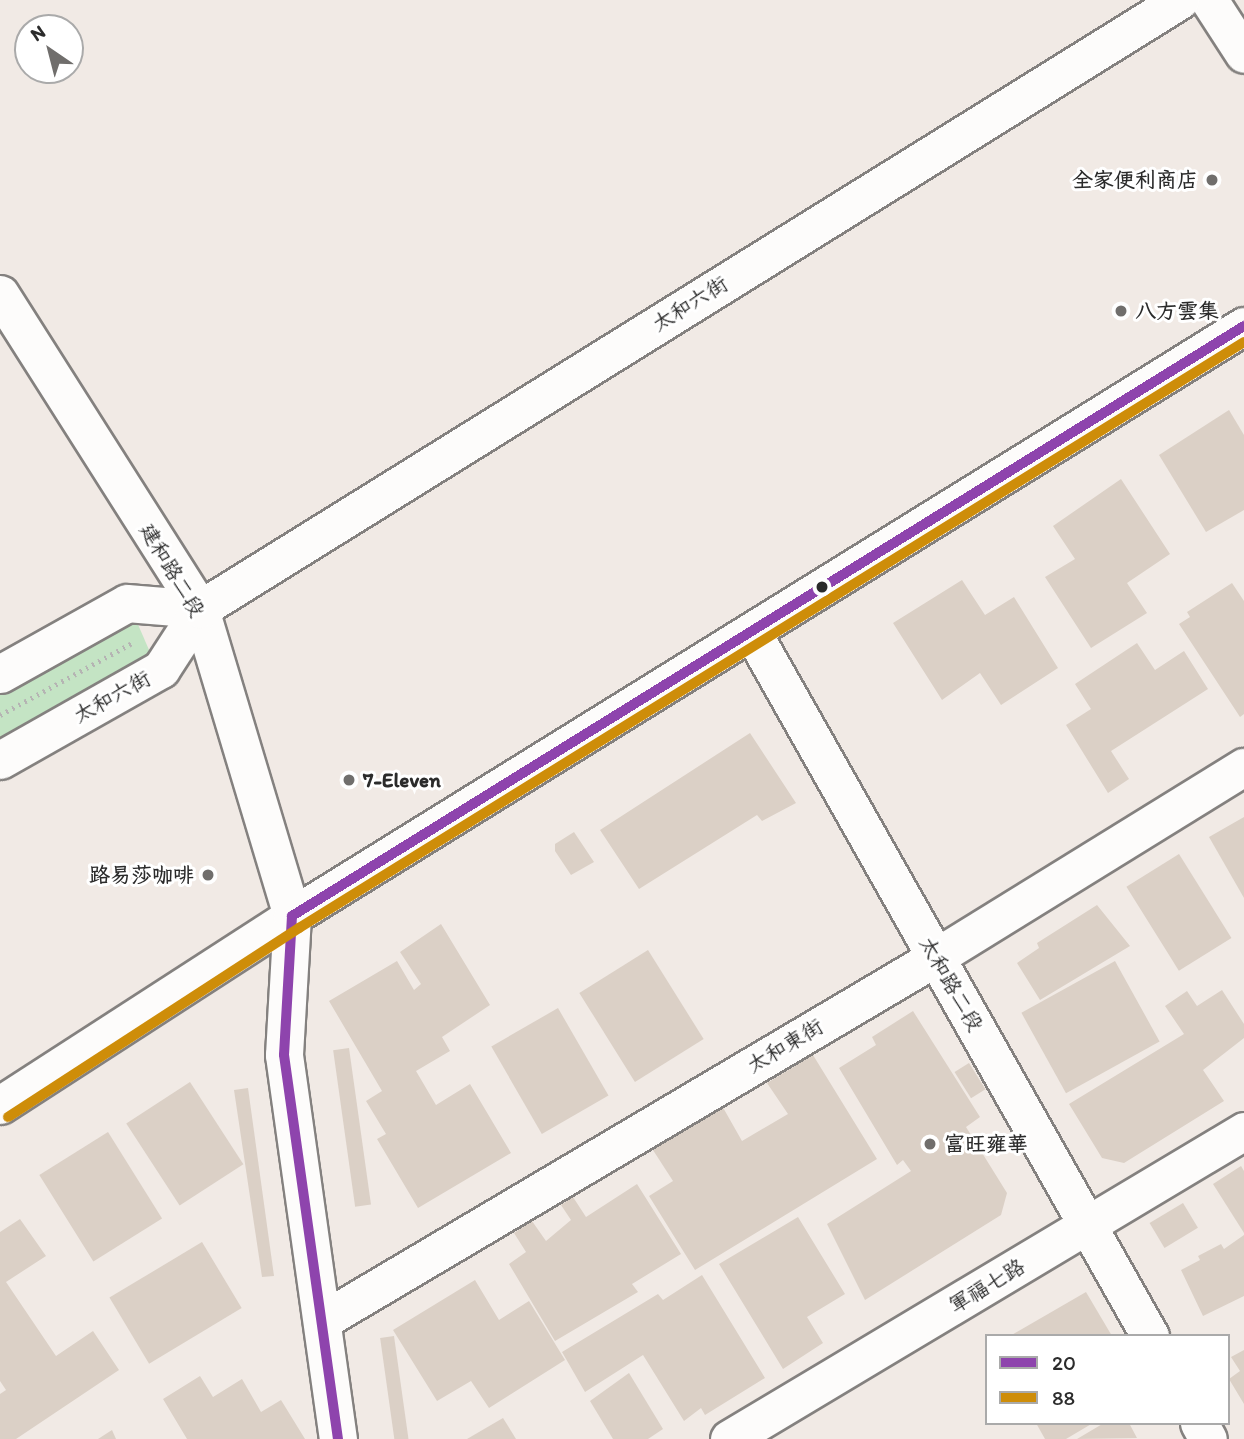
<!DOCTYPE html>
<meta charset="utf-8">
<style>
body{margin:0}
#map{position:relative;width:1244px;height:1439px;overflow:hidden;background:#f1eae5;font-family:Itim,"LXGW WenKai TC",sans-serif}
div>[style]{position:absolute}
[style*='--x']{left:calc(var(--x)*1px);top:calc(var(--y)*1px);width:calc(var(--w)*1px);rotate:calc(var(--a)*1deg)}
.green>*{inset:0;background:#c4e4c4}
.building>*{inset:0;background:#dbd0c6;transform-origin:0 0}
.path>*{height:4.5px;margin-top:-2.25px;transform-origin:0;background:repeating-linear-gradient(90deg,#b5b4b3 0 2px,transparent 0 7px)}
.roads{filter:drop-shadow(2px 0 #84817f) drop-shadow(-2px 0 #84817f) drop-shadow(0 2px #84817f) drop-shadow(0 -2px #84817f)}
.minor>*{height:37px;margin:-18.5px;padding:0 18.5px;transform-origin:18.5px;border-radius:18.5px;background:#fdfcfb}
.bus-1>*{height:10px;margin:-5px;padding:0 5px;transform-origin:5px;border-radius:5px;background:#8e44ad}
.bus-2>*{height:10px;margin:-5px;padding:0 5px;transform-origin:5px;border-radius:5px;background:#ce8d09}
.dots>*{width:19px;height:19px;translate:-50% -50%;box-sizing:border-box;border:4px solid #fff;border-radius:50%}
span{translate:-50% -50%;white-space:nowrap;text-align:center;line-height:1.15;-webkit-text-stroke:6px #fff;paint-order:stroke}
.poi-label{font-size:21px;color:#2b2b2b;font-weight:700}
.right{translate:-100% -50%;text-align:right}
.left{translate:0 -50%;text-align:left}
.street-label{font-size:21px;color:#2b2b2b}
.legend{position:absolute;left:985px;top:1334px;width:245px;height:91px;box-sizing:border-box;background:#fff;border:2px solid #aaa;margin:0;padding:9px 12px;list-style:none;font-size:21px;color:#2b2b2b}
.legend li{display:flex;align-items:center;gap:14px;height:35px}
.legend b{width:35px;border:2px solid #aaa}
.north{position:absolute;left:14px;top:14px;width:70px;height:70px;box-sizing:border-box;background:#fff;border:2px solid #aaa;border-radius:50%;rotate:325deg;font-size:19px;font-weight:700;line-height:28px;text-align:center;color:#2b2b2b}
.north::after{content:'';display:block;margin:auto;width:24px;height:32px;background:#706e6c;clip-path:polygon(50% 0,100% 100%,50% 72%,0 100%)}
</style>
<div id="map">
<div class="green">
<i style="clip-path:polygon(136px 620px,153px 659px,0 743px,0 695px)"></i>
</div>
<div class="building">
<i style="clip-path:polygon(1229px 410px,1244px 435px,1244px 510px,1206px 532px,1159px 455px)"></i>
<i style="clip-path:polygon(1121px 479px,1170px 554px,1127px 583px,1147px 613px,1091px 648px,1045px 577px,1075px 559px,1053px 526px)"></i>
<i style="clip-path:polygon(962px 580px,985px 615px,1014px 597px,1058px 668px,1001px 705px,980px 673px,942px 700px,893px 623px)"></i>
<i style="clip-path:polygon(1232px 583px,1244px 601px,1244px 714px,1240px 717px,1179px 624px,1190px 617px,1187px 612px)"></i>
<i style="clip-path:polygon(1137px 643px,1155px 670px,1184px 651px,1208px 689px,1111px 751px,1129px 779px,1108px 793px,1066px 725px,1091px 709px,1075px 684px)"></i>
<i style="clip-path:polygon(750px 733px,796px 803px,762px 821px,757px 815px,639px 889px,600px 830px)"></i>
<i style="clip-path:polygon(1244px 817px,1244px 898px,1209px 837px)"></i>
<i style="clip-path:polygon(574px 832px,594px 862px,571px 875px,555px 851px,555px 844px)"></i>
<i style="left:1179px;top:854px;width:99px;height:62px;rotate:58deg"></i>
<i style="clip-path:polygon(1097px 905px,1130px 946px,1040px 1000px,1017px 963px,1039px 948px,1037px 943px)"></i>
<i style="clip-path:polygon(441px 924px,490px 1005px,442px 1037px,450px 1051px,416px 1071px,436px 1105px,470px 1084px,511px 1153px,418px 1208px,377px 1139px,386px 1134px,366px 1101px,382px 1091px,329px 1001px,397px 961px,414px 990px,421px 984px,400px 952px)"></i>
<i style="left:648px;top:950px;width:105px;height:81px;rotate:58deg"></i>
<i style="left:1115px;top:961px;width:92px;height:107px;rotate:61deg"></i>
<i style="clip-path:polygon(1222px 990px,1244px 1024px,1244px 1038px,1203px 1070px,1224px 1101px,1124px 1163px,1102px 1158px,1069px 1104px,1184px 1034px,1165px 1006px,1187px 991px,1197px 1006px)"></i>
<i style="left:558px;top:1008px;width:101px;height:77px;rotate:60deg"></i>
<i style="clip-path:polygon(913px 1011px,980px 1117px,966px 1127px,1007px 1193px,1001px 1215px,865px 1300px,827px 1224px,911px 1171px,903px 1160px,897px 1165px,839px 1068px,876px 1045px,872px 1037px)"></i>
<i style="left:349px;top:1048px;width:158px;height:16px;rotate:82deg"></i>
<i style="clip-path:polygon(813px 1055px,877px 1159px,695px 1270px,649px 1196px,673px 1181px,651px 1147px,721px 1104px,742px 1141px,788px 1114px,767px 1083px)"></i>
<i style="left:969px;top:1063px;width:31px;height:17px;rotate:58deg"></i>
<i style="left:190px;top:1082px;width:98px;height:76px;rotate:57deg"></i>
<i style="clip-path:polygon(248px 1088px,274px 1276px,262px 1277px,234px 1090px)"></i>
<i style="left:108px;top:1132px;width:102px;height:81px;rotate:58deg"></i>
<i style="clip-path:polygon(1241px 1166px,1244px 1171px,1244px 1233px,1213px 1184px)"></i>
<i style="clip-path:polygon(637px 1184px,681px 1254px,632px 1284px,638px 1292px,555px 1341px,509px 1264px,526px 1252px,514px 1233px,532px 1221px,546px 1241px,571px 1220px,561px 1205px,573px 1197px,586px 1217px)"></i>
<i style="left:1183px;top:1203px;width:29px;height:39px;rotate:59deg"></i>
<i style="clip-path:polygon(798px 1217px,845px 1294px,807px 1317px,823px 1343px,783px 1369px,719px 1264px)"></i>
<i style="clip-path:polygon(20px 1219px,46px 1256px,6px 1282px,56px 1356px,93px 1331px,119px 1370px,16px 1439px,0 1439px,0 1394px,6px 1390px,0 1381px,0 1232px)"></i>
<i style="clip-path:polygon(1244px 1235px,1244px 1296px,1203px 1316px,1181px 1270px,1200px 1260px,1198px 1256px,1221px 1244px,1224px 1249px)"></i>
<i style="left:202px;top:1242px;width:77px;height:108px;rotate:59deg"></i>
<i style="clip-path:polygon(702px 1275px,765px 1378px,705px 1415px,701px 1408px,684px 1421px,643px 1355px,585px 1392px,562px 1352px,658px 1294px,663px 1300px)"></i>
<i style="clip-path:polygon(475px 1280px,499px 1320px,529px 1301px,565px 1360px,489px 1408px,471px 1381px,437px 1401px,393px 1330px)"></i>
<i style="clip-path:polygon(1086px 1292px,1112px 1336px,1010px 1336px)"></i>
<i style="left:394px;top:1336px;width:104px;height:14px;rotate:82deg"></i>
<i style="clip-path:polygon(1244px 1350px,1244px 1404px,1229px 1379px,1240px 1371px,1231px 1357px)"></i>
<i style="clip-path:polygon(629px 1373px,663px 1429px,648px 1439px,613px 1439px,590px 1401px)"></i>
<i style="clip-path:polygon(200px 1376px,213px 1397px,242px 1379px,261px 1412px,281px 1400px,305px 1439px,187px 1439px,163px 1399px)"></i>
<i style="clip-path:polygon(503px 1418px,516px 1439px,467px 1439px)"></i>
<i style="clip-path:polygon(1036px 1423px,1093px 1423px,1066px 1439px,1045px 1439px)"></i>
<i style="clip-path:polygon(1104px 1423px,1129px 1423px,1137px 1438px,1077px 1439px)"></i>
<i style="clip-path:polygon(112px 1430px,116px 1439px,98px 1439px)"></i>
</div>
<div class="path">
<i style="--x:0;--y:715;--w:153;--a:-28.6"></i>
</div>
<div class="roads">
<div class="minor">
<i style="--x:1209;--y:0;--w:64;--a:57.1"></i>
<i style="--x:0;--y:294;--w:373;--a:57.6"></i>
<i style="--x:200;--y:609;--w:320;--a:73.3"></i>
<i style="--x:292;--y:916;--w:139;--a:93.3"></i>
<i style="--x:284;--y:1055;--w:388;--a:82"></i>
<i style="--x:752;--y:632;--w:809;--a:60.52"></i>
<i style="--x:0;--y:674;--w:145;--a:-29.2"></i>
<i style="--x:127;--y:603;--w:73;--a:4.7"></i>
<i style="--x:0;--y:760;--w:185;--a:-29.5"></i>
<i style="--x:161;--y:669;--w:72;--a:-57"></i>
<i style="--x:200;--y:609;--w:1154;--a:-31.86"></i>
<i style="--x:0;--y:1105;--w:348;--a:-32.9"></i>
<i style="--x:292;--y:916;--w:1120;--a:-31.79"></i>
<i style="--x:323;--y:1320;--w:712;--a:-30.63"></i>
<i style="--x:936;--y:957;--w:362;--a:-31.7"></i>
<i style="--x:1199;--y:1423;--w:18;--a:61"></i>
<i style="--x:729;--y:1439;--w:600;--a:-30.88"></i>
</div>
</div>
<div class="bus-1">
<i style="--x:292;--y:916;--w:1120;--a:-31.79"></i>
<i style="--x:292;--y:916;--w:139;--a:93.3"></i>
<i style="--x:284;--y:1055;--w:388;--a:82"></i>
</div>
<div class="bus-2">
<i style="--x:8;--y:1117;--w:347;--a:-33"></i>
<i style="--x:299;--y:928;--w:1112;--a:-31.8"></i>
</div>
<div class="dots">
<i style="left:1212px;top:180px;background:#706e6c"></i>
<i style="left:1121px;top:311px;background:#706e6c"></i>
<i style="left:822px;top:587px;background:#2b2b2b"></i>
<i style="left:349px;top:780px;background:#706e6c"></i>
<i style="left:208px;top:875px;background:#706e6c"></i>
<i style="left:930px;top:1144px;background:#706e6c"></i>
</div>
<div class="poi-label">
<span class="right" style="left:1198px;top:180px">全家便利商店</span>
<span class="left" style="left:1135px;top:311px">八方雲集</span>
<span class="left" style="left:363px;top:780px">7-Eleven</span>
<span class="right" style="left:194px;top:875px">路易莎咖啡</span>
<span class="left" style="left:944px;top:1144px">富旺雍華</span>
</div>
<div class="street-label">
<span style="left:690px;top:304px;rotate:-32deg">太和六街</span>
<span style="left:172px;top:570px;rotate:59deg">建和路二段</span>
<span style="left:112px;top:697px;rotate:-29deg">太和六街</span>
<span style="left:951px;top:984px;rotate:60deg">太和路二段</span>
<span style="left:785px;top:1046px;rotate:-31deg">太和東街</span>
<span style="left:987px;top:1286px;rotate:-31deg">軍福七路</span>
</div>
<ul class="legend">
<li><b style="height:9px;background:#8e44ad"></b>20</li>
<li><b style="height:9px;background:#ce8d09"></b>88</li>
</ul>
<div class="north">N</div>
</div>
